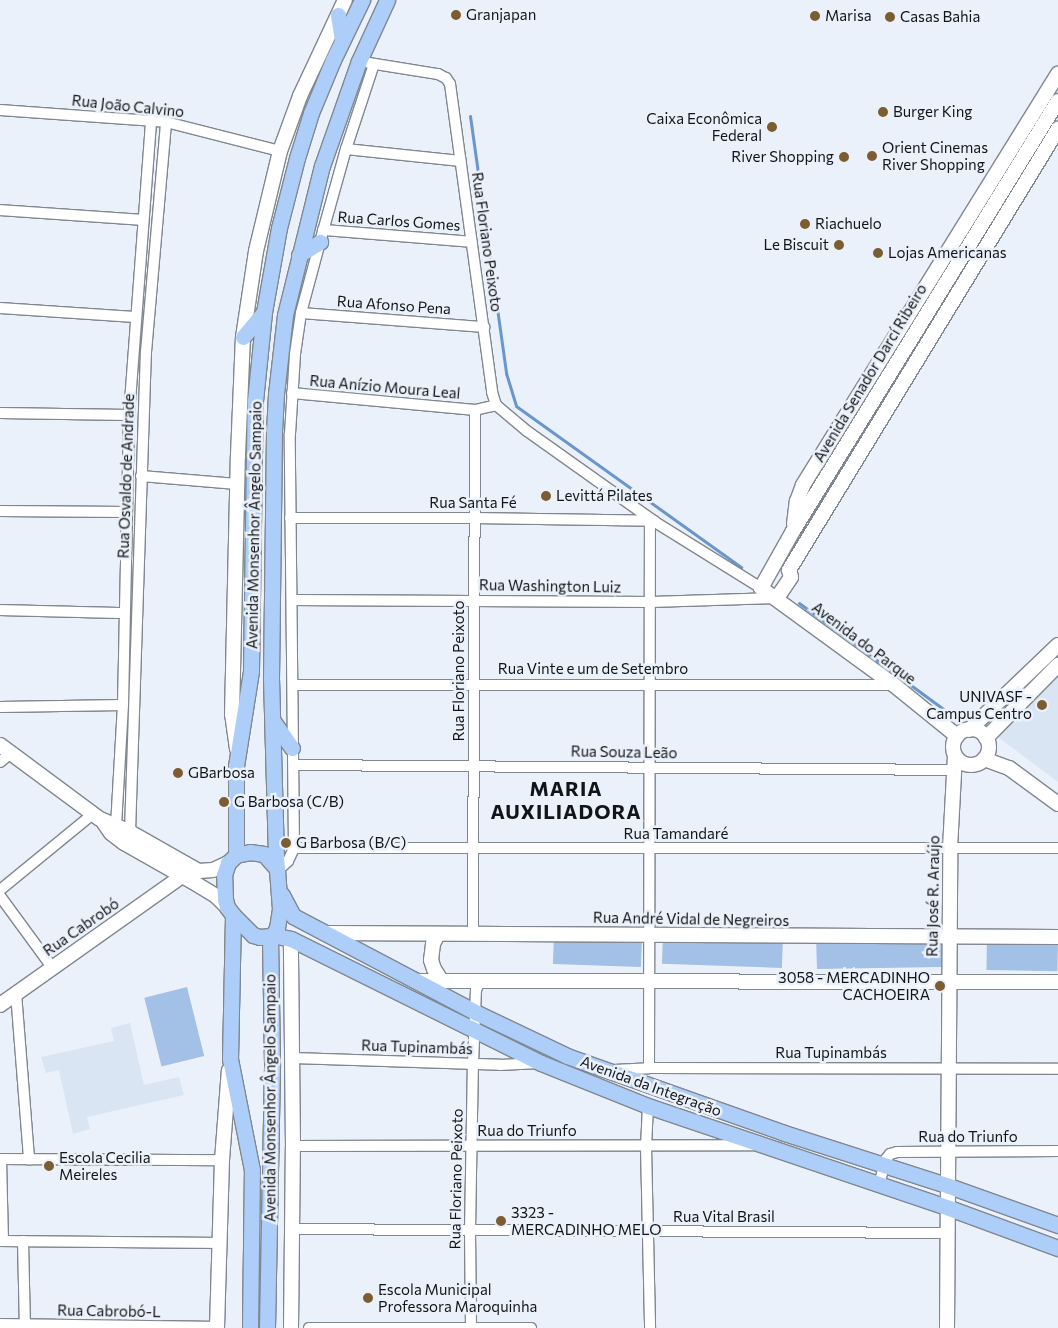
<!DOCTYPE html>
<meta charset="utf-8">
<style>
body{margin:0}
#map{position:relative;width:1058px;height:1328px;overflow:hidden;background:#ebf1fa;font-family:Commissioner,sans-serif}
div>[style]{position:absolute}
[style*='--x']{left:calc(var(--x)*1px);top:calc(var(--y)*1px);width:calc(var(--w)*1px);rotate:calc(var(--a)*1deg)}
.built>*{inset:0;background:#dae5f4}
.green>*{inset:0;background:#a3c0e6;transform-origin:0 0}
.stream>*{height:3px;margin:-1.5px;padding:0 1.5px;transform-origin:1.5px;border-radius:1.5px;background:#6a96ce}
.roads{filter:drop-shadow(1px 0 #81878f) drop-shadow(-1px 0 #81878f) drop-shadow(0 1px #81878f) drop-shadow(0 -1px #81878f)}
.street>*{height:10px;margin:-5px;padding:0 5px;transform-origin:5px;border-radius:5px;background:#fff}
.secondary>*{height:14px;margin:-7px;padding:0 7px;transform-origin:7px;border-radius:7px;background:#fff}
.secondary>.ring{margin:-7px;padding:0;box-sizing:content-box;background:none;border:14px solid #fff;border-radius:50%}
.primary>*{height:15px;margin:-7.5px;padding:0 7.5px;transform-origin:7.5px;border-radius:7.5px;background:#adcef9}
.dots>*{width:14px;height:14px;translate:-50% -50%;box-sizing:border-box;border:2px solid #ebf1fa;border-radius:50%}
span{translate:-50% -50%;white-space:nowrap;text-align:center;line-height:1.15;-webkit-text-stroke:5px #ebf1fa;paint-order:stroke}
.poi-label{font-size:15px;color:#121417}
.left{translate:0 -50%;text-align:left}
.right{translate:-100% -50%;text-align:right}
.street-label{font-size:15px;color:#121417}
.district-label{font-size:20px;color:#121417;font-weight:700;letter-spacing:1px}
</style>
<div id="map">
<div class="built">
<i style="clip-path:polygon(1058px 675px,1058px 782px,994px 734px)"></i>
<i style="clip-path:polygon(130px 1023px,144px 1085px,179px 1077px,184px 1095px,87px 1117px,90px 1129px,73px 1134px,59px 1070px,46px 1073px,41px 1057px,114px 1041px,111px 1028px)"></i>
</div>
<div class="green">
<i style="left:642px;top:935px;width:32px;height:88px;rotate:92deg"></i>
<i style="left:783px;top:936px;width:32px;height:120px;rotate:92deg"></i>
<i style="clip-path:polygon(816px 936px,943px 938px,941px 967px,817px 969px)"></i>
<i style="left:987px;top:937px;width:71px;height:33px;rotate:1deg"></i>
<i style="left:187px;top:987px;width:71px;height:44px;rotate:76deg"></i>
</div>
<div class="stream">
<i style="--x:470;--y:116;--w:260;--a:82"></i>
<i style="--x:506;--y:373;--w:34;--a:73"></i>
<i style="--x:516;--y:406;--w:277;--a:35.6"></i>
<i style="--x:799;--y:603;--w:182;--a:36.3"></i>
</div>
<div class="roads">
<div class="street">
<i style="--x:369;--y:63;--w:70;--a:9.1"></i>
<i style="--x:438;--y:74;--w:9;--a:27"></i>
<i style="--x:446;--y:78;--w:7;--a:56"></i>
<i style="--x:450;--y:84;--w:311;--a:82.2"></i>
<i style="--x:492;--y:392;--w:14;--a:73"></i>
<i style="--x:496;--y:405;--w:40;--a:40"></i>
<i style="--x:527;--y:431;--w:157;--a:35.4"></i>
<i style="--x:655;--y:522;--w:125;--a:31.9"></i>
<i style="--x:0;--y:110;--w:166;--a:4.1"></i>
<i style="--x:166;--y:122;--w:118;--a:14.3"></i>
<i style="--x:346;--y:149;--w:115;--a:6"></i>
<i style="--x:0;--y:210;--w:143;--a:4"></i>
<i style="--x:323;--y:230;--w:149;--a:4.6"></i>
<i style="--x:0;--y:308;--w:135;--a:3.8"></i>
<i style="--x:301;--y:313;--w:184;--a:4.4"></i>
<i style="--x:292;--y:393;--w:184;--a:5.3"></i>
<i style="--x:475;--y:410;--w:22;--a:-13"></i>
<i style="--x:0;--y:413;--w:129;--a:0.9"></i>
<i style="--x:141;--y:476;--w:96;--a:4.8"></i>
<i style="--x:0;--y:511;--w:127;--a:0.5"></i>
<i style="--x:290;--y:518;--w:183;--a:0"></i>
<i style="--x:473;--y:518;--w:181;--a:0.9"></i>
<i style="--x:292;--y:600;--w:359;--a:0.3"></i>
<i style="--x:651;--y:602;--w:125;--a:-1.8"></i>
<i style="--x:0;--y:610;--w:124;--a:1.4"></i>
<i style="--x:293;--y:685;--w:601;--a:0"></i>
<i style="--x:0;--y:707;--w:123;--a:-0.9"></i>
<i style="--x:0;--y:762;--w:14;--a:-39"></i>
<i style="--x:294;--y:765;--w:659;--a:0.43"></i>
<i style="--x:116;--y:826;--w:121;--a:-86.7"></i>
<i style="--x:123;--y:705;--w:290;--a:-88.8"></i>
<i style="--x:129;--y:415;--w:296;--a:-85.7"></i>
<i style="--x:130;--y:832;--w:480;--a:-88.1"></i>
<i style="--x:146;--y:352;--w:231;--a:-85"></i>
<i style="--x:294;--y:848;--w:764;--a:0"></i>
<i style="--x:277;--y:871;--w:15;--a:-42"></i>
<i style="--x:288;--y:861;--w:14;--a:-65"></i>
<i style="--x:294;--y:848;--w:414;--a:-90.6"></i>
<i style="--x:290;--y:434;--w:80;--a:-86.4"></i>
<i style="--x:295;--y:354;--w:41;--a:-81.7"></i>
<i style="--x:301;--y:313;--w:73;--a:-75"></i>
<i style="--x:320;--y:242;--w:97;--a:-74.4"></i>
<i style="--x:346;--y:149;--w:89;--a:-71.8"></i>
<i style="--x:0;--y:890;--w:120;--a:-39.3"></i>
<i style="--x:0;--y:896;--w:88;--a:53.8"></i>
<i style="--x:473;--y:933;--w:523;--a:-89.78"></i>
<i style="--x:16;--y:993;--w:167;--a:85.5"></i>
<i style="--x:293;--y:1058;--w:207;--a:1.9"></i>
<i style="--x:500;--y:1065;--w:39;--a:-3"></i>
<i style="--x:649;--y:1068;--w:547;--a:-89.9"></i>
<i style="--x:614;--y:1070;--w:35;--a:-3"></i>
<i style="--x:649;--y:1068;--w:409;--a:0.1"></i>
<i style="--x:648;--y:1106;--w:41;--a:92.8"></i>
<i style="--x:646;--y:1147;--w:181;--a:88.7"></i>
<i style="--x:293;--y:1146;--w:459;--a:-0.1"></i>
<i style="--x:0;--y:1159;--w:222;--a:0.3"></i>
<i style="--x:1;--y:1159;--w:82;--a:88.6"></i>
<i style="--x:879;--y:1184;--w:26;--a:-74"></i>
<i style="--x:886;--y:1159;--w:6;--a:-51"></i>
<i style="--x:890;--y:1154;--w:7;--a:-16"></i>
<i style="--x:897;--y:1152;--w:161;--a:-0.4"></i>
<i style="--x:292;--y:1229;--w:655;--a:0.35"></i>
<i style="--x:0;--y:1241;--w:219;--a:0.5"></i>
<i style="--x:23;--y:1241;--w:87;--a:88.7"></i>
<i style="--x:0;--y:1324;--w:217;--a:0.8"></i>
<i style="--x:471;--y:1327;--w:96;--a:-90.6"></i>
<i style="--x:470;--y:1231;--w:167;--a:-89"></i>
<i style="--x:473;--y:1064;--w:74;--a:-87.7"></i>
<i style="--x:476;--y:990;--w:10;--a:-66"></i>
<i style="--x:309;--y:1328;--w:222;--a:0"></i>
</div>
<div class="secondary">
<i style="--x:794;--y:524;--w:23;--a:-83"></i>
<i style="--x:797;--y:501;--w:17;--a:-69"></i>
<i style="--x:803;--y:485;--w:484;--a:-58.2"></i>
<i style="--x:777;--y:598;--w:25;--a:-56"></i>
<i style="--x:791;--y:577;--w:7;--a:-106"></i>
<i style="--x:789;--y:570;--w:517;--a:-58.62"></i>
<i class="ring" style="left:953px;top:729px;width:22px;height:22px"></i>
<i style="--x:969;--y:730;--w:123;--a:-43.7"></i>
<i style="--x:957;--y:736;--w:81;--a:-141"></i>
<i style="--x:894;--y:685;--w:165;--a:-143.9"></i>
<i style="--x:761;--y:588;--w:65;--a:-60.7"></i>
<i style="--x:793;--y:531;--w:505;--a:-58.36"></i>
<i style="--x:986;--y:738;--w:103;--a:-45.4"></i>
<i style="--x:0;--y:745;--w:124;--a:36.5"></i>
<i style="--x:100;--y:819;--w:33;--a:23"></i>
<i style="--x:130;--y:832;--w:73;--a:29.7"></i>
<i style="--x:193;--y:868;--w:7;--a:27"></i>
<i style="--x:199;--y:871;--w:14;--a:-4"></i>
<i style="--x:213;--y:870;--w:17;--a:-25"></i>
<i style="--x:237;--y:749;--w:34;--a:-98"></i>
<i style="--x:232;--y:715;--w:260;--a:-88.7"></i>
<i style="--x:238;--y:455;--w:118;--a:-87.6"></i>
<i style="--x:243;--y:337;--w:87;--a:-81.4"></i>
<i style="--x:256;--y:251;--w:103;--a:-76.5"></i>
<i style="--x:280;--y:151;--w:59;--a:-70"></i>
<i style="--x:300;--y:96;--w:106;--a:-64.9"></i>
<i style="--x:984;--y:759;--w:27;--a:20"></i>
<i style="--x:1009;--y:768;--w:61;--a:36.3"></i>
<i style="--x:104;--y:823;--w:12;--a:55"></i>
<i style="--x:111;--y:833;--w:16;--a:38"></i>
<i style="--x:124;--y:843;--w:79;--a:29.5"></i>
<i style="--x:193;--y:882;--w:27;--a:31"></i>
<i style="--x:216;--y:896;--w:16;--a:45"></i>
<i style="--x:324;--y:933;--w:734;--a:0.31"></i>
<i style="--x:438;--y:934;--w:11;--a:117"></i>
<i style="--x:433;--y:944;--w:16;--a:97"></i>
<i style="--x:431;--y:960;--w:9;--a:72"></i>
<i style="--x:434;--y:969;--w:13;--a:58"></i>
<i style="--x:415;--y:981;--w:643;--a:0.09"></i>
<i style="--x:0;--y:1005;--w:223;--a:-35.3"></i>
<i style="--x:217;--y:1328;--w:168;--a:-88.3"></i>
<i style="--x:222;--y:1160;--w:90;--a:-85.6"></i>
<i style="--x:291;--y:1328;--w:182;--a:-89.4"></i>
<i style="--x:293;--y:1146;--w:207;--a:-90.6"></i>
<i style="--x:947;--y:1328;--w:480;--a:-89.6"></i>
<i style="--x:950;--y:848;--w:91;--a:-86.9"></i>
</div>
<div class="primary">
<i style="--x:338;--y:15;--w:25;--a:81"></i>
<i style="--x:299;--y:255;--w:25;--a:-32"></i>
<i style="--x:243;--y:337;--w:33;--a:-50"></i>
<i style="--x:273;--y:721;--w:33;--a:55"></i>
<i style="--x:236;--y:855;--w:14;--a:-12"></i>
<i style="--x:250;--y:852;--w:14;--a:8"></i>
<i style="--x:264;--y:854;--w:20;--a:49"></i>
<i style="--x:282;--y:895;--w:24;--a:62"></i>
<i style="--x:293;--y:916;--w:208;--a:27.8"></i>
<i style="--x:477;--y:1013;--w:100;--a:25.5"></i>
<i style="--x:567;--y:1056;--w:230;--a:19.5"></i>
<i style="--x:784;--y:1133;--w:173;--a:17.8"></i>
<i style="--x:949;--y:1186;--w:116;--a:19.7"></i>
<i style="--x:233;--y:915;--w:28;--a:45"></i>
<i style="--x:253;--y:935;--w:7;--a:16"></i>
<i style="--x:260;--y:937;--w:11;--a:-5"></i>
<i style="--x:272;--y:935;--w:19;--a:12"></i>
<i style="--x:291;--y:939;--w:279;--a:26.4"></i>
<i style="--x:541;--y:1063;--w:115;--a:21.9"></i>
<i style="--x:648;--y:1106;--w:318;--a:18.7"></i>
<i style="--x:949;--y:1208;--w:116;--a:20.2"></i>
<i style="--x:250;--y:1328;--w:158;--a:-89.3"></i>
<i style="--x:252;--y:1170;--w:113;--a:-101.2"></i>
<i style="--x:230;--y:1059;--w:144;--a:-88.8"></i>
<i style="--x:233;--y:915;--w:10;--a:-127"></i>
<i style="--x:227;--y:907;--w:8;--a:-104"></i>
<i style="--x:225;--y:899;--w:24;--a:-92"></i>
<i style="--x:224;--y:875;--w:13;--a:-72"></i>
<i style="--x:228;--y:863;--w:11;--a:-45"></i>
<i style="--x:236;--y:855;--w:89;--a:-90"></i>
<i style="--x:236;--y:766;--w:96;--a:-81"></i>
<i style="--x:251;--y:671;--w:270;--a:-89.2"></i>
<i style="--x:255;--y:401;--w:89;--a:-84.2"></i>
<i style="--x:264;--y:312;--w:85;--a:-79.9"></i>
<i style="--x:279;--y:228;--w:72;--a:-75.6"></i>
<i style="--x:297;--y:158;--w:47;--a:-72.7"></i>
<i style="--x:311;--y:113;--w:57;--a:-67.5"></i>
<i style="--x:333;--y:60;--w:67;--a:-64.2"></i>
<i style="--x:267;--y:1328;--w:265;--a:-88.9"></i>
<i style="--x:272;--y:1063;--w:123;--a:-90.9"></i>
<i style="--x:270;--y:940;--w:14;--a:-60"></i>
<i style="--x:277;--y:928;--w:19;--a:-81"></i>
<i style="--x:280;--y:909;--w:52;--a:-94.4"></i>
<i style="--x:276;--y:857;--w:178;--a:-91.6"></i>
<i style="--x:271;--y:679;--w:247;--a:-89.3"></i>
<i style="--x:274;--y:432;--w:38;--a:-87"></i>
<i style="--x:276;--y:394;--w:80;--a:-83.5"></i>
<i style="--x:285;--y:315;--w:154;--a:-76.1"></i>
<i style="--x:322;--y:166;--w:111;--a:-70.6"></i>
<i style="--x:359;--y:61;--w:67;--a:-65.3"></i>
</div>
</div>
<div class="dots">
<i style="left:456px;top:15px;background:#7b5d31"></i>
<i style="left:815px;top:16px;background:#7b5d31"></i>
<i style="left:890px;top:17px;background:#7b5d31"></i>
<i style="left:883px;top:112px;background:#7b5d31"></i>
<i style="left:772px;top:127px;background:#7b5d31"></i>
<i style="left:872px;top:156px;background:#7b5d31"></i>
<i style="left:844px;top:157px;background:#7b5d31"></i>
<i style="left:805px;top:224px;background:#7b5d31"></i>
<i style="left:839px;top:245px;background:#7b5d31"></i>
<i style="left:878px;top:253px;background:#7b5d31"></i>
<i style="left:546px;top:496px;background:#7b5d31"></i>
<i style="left:1042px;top:705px;background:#7b5d31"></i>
<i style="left:178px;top:773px;background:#7b5d31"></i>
<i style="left:224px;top:802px;background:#7b5d31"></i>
<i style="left:286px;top:843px;background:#7b5d31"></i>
<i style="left:940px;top:986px;background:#7b5d31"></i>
<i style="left:49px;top:1166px;background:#7b5d31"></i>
<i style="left:501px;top:1221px;background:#7b5d31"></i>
<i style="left:368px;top:1298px;background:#7b5d31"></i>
</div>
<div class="poi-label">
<span class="left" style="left:466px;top:15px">Granjapan</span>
<span class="left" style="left:825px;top:16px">Marisa</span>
<span class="left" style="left:900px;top:17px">Casas Bahia</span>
<span class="left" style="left:893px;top:112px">Burger King</span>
<span class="right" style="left:762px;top:127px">Caixa Econômica<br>Federal</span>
<span class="left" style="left:882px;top:156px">Orient Cinemas<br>River Shopping</span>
<span class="right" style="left:834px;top:157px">River Shopping</span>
<span class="left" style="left:815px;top:224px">Riachuelo</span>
<span class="right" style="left:829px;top:245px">Le Biscuit</span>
<span class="left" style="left:888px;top:253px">Lojas Americanas</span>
<span class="left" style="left:556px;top:496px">Levittá Pilates</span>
<span class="right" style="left:1032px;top:705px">UNIVASF -<br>Campus Centro</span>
<span class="left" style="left:188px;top:773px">GBarbosa</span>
<span class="left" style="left:234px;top:802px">G Barbosa (C/B)</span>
<span class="left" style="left:296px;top:843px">G Barbosa (B/C)</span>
<span class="right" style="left:930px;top:986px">3058 - MERCADINHO<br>CACHOEIRA</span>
<span class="left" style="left:59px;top:1166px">Escola Cecilia<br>Meireles</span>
<span class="left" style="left:511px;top:1221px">3323 -<br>MERCADINHO MELO</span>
<span class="left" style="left:378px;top:1298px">Escola Municipal<br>Professora Maroquinha</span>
</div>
<div class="street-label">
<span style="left:128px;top:106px;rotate:6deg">Rua João Calvino</span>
<span style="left:399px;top:221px;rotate:4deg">Rua Carlos Gomes</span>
<span style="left:487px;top:242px;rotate:82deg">Rua Floriano Peixoto</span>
<span style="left:394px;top:305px;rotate:4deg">Rua Afonso Pena</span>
<span style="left:870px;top:373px;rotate:-59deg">Avenida Senador Darcí Ribeiro</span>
<span style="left:385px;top:387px;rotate:5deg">Rua Anízio Moura Leal</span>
<span style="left:126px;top:476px;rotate:-88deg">Rua Osvaldo de Andrade</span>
<span style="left:473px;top:503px">Rua Santa Fé</span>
<span style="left:254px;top:525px;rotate:-89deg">Avenida Monsenhor Ângelo Sampaio</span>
<span style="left:550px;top:586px;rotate:1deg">Rua Washington Luiz</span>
<span style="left:864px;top:643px;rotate:37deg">Avenida do Parque</span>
<span style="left:593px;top:669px">Rua Vinte e um de Setembro</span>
<span style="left:459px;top:671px;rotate:-90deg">Rua Floriano Peixoto</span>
<span style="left:624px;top:752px;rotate:1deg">Rua Souza Leão</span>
<span style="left:676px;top:834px">Rua Tamandaré</span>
<span style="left:933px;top:896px;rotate:-89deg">Rua José R. Araújo</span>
<span style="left:691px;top:919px;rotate:1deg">Rua André Vidal de Negreiros</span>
<span style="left:81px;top:927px;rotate:-35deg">Rua Cabrobó</span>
<span style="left:417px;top:1047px;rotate:2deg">Rua Tupinambás</span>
<span style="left:831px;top:1053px">Rua Tupinambás</span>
<span style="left:651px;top:1086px;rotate:20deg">Avenida da Integração</span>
<span style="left:270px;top:1098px;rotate:-90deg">Avenida Monsenhor Ângelo Sampaio</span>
<span style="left:527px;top:1131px">Rua do Triunfo</span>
<span style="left:968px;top:1137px">Rua do Triunfo</span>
<span style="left:456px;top:1179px;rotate:-89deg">Rua Floriano Peixoto</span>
<span style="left:724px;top:1217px">Rua Vital Brasil</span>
<span style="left:109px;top:1311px;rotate:1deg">Rua Cabrobó-L</span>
</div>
<div class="district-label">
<span style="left:566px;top:800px">MARIA<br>AUXILIADORA</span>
</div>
</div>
